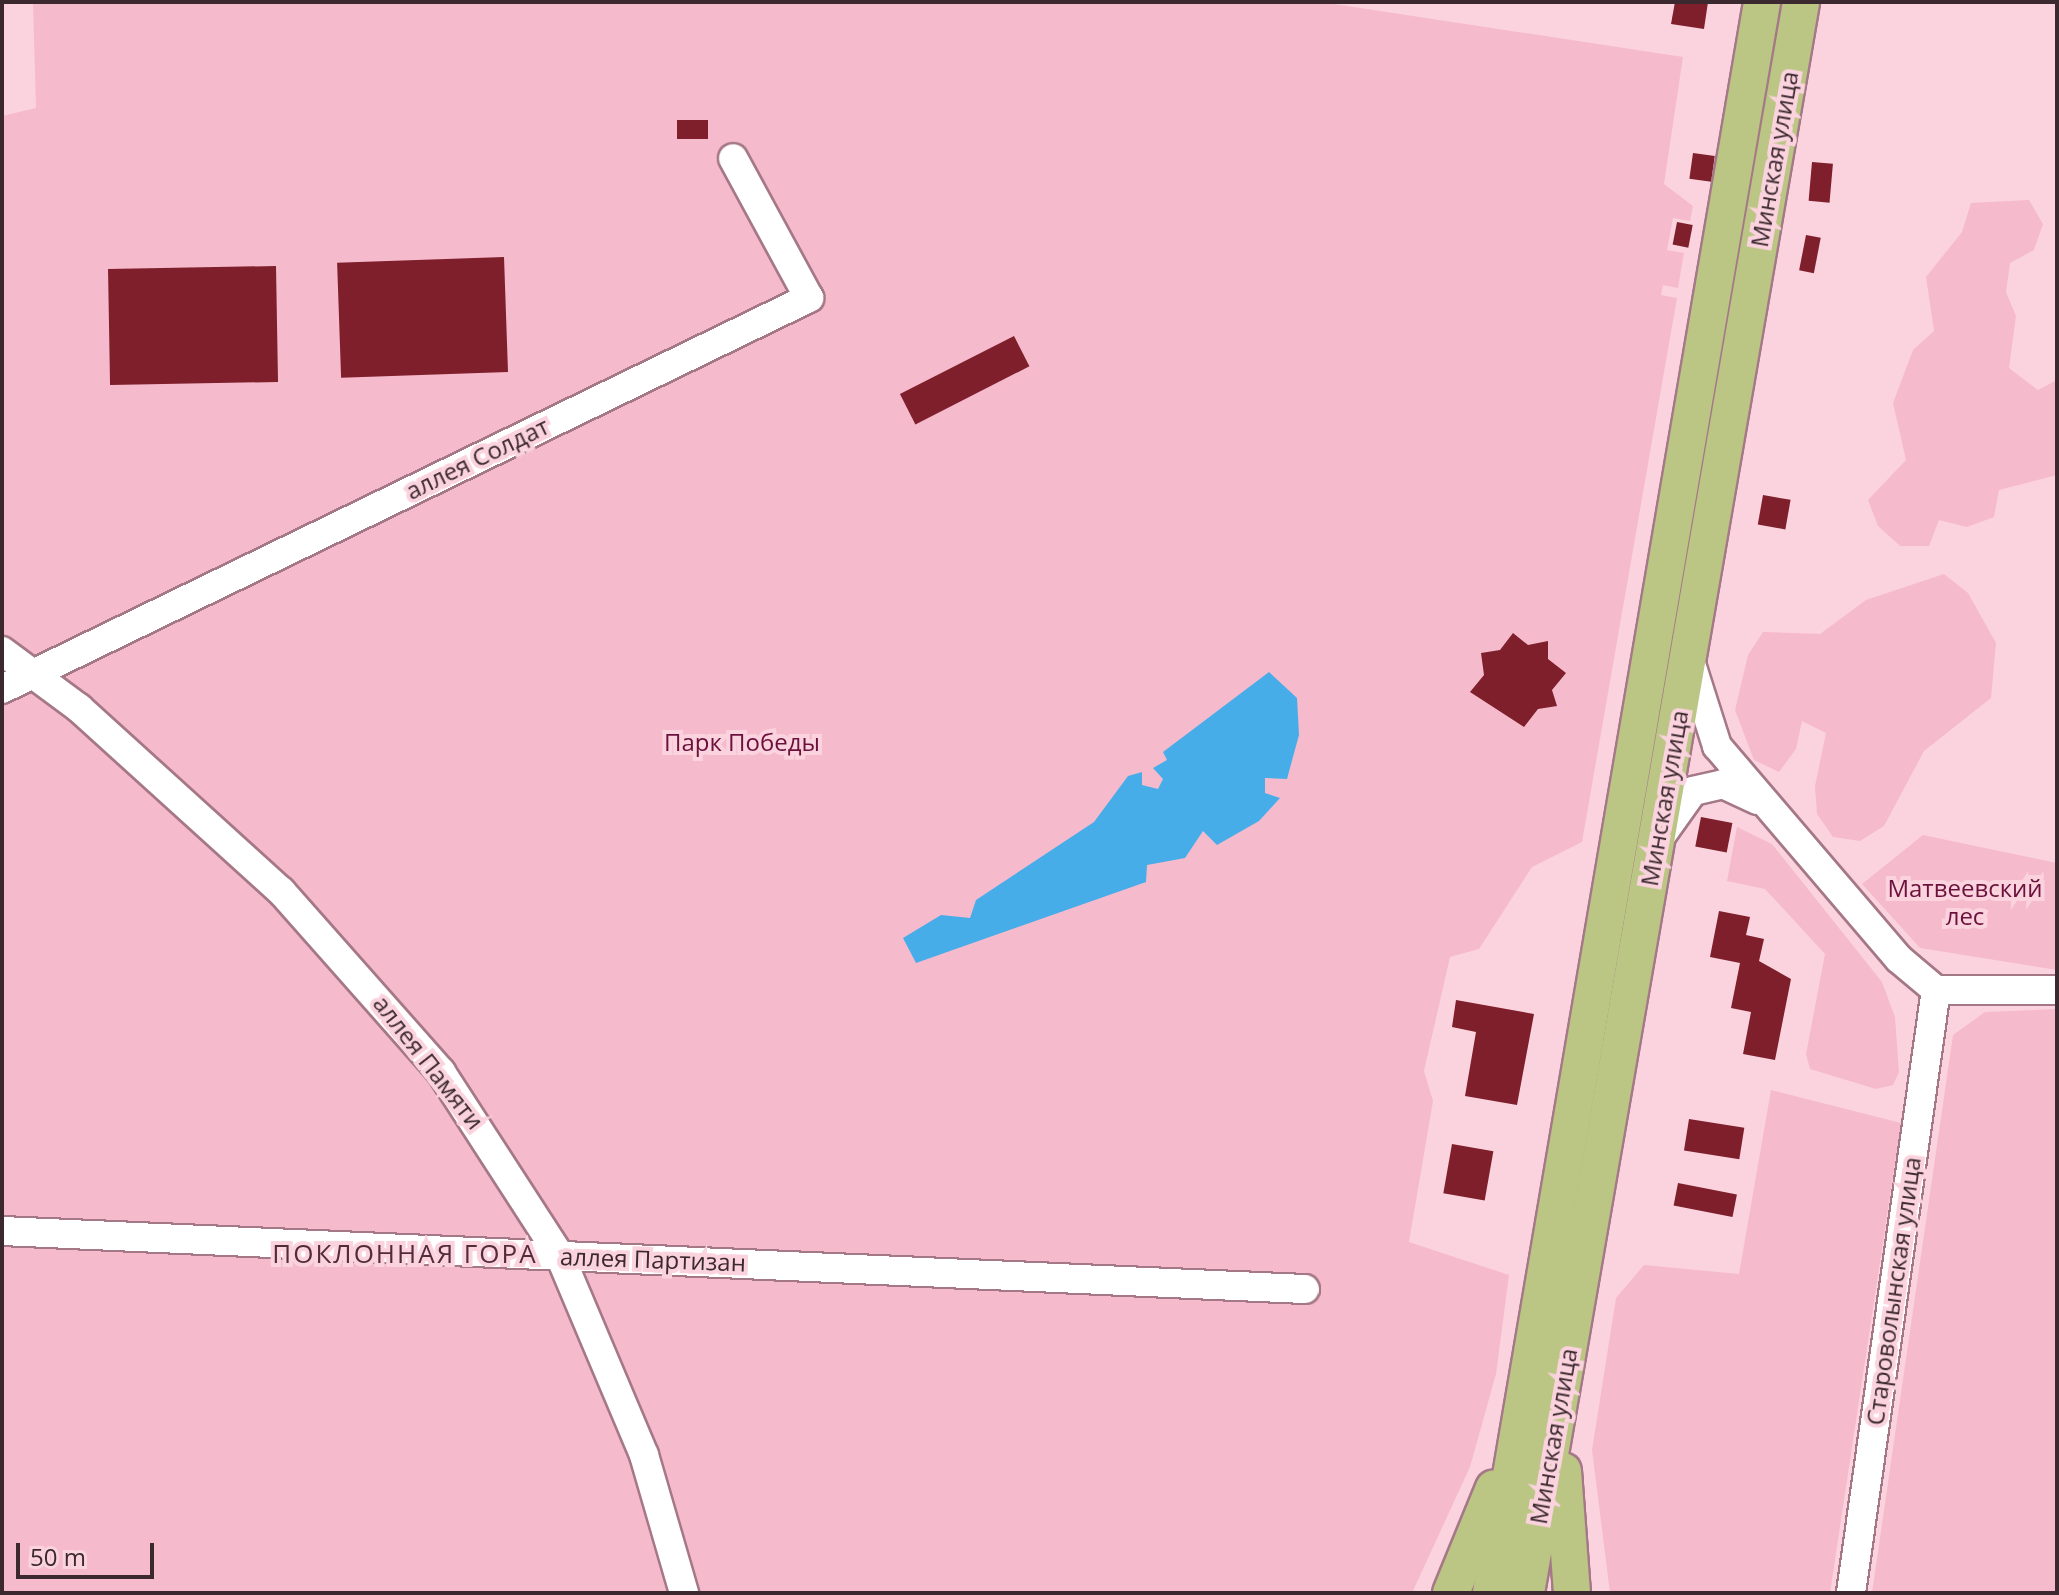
<!DOCTYPE html>
<meta charset="utf-8">
<style>
body{margin:0}
#map{position:relative;width:2059px;height:1595px;overflow:hidden;background:#fbd3df;font-family:"Open Sans",sans-serif}
div>[style]{position:absolute}
[style*='--x']{left:calc(var(--x)*1px);top:calc(var(--y)*1px);width:calc(var(--w)*1px);rotate:calc(var(--a)*1deg)}
.green>*{inset:0;background:#f6bacd}
.water>*{inset:0;background:#46ade9}
.building>*{inset:0;background:#7e1f2b;transform-origin:0 0}
.roads{filter:drop-shadow(2px 0 #a57887) drop-shadow(-2px 0 #a57887) drop-shadow(0 2px #a57887) drop-shadow(0 -2px #a57887)}
.minor>*{height:28px;margin:-14px;padding:0 14px;transform-origin:14px;border-radius:14px;background:#fff}
.major>*{height:36px;margin:-18px;padding:0 18px;transform-origin:18px;border-radius:18px;background:#bbc584}
span{translate:-50% -50%;white-space:nowrap;text-align:center;line-height:1.15;-webkit-text-stroke:8px #fbd3df;paint-order:stroke}
.street-label{font-size:24px;color:#3c292f}
.park-label{font-size:24px;color:#6b113b}
.neighbourhood-label{font-size:26px;color:#522c3a;letter-spacing:2px}
.frame{position:absolute;inset:0;border:4px solid #3c292f;pointer-events:none}
.scale{position:absolute;left:16px;top:1543px;width:138px;height:36px;box-sizing:border-box;border:4px solid #3c292f;border-top:0;padding-left:10px;font-size:24px;line-height:28px;white-space:nowrap;color:#3c292f;-webkit-text-stroke:6px #fbd3df;paint-order:stroke}
</style>
<div id="map">
<div class="green">
<i style="clip-path:polygon(33px 2px,1321px 2px,1683px 57px,1664px 184px,1693px 206px,1690px 221px,1673px 218px,1667px 250px,1684px 253px,1678px 288px,1663px 285px,1661px 295px,1677px 298px,1582px 842px,1532px 867px,1479px 949px,1450px 957px,1424px 1071px,1433px 1101px,1409px 1242px,1509px 1275px,1496px 1374px,1470px 1467px,1412px 1593px,2px 1593px,2px 116px,36px 108px)"></i>
<i style="clip-path:polygon(2029px 200px,2043px 224px,2034px 250px,2010px 263px,2006px 292px,2016px 316px,2009px 368px,2038px 390px,2057px 380px,2057px 475px,1999px 490px,1994px 517px,1967px 527px,1939px 520px,1929px 546px,1900px 546px,1878px 526px,1868px 500px,1906px 460px,1893px 403px,1913px 350px,1934px 331px,1926px 277px,1962px 232px,1971px 203px)"></i>
<i style="clip-path:polygon(1944px 574px,1968px 593px,1996px 643px,1991px 698px,1924px 751px,1884px 826px,1860px 841px,1833px 837px,1817px 814px,1815px 786px,1826px 733px,1802px 721px,1796px 749px,1779px 772px,1754px 760px,1735px 710px,1748px 655px,1763px 632px,1820px 634px,1866px 600px)"></i>
<i style="clip-path:polygon(1737px 827px,1772px 844px,1882px 982px,1895px 1017px,1899px 1072px,1893px 1085px,1876px 1089px,1810px 1069px,1806px 1054px,1825px 954px,1765px 889px,1727px 881px)"></i>
<i style="clip-path:polygon(1923px 835px,2057px 863px,2057px 970px,1920px 948px,1862px 884px)"></i>
<i style="clip-path:polygon(2057px 1009px,2057px 1593px,1872px 1593px,1953px 1035px,1985px 1012px)"></i>
<i style="clip-path:polygon(1771px 1090px,1901px 1123px,1830px 1593px,1610px 1593px,1592px 1450px,1616px 1298px,1644px 1265px,1739px 1274px)"></i>
</div>
<div class="water">
<i style="clip-path:polygon(1269px 672px,1297px 698px,1299px 735px,1287px 779px,1265px 778px,1265px 793px,1280px 798px,1259px 821px,1217px 845px,1203px 831px,1185px 858px,1147px 865px,1146px 882px,916px 963px,903px 938px,941px 915px,970px 918px,976px 900px,1094px 822px,1128px 776px,1142px 772px,1142px 785px,1158px 789px,1163px 779px,1153px 768px,1167px 760px,1163px 752px)"></i>
</div>
<div class="building">
<i style="clip-path:polygon(1675px 2px,1708px 2px,1704px 29px,1671px 24px)"></i>
<i style="left:708px;top:120px;width:19px;height:31px;rotate:90deg"></i>
<i style="left:1693px;top:153px;width:22px;height:26px;rotate:8deg"></i>
<i style="left:1812px;top:162px;width:21px;height:39px;rotate:5deg"></i>
<i style="left:1677px;top:222px;width:16px;height:23px;rotate:11deg"></i>
<i style="left:1806px;top:235px;width:15px;height:36px;rotate:11deg"></i>
<i style="left:504px;top:257px;width:115px;height:167px;rotate:88deg"></i>
<i style="left:276px;top:266px;width:116px;height:168px;rotate:89deg"></i>
<i style="left:1014px;top:336px;width:34px;height:128px;rotate:63deg"></i>
<i style="left:1763px;top:495px;width:28px;height:30px;rotate:10deg"></i>
<i style="clip-path:polygon(1513px 633px,1528px 645px,1548px 641px,1548px 659px,1566px 673px,1552px 690px,1557px 706px,1538px 709px,1524px 727px,1470px 692px,1484px 675px,1481px 653px,1500px 650px)"></i>
<i style="left:1701px;top:817px;width:32px;height:30px;rotate:11deg"></i>
<i style="clip-path:polygon(1719px 911px,1750px 917px,1746px 935px,1764px 939px,1759px 961px,1791px 979px,1775px 1060px,1743px 1054px,1751px 1012px,1731px 1008px,1740px 963px,1710px 957px)"></i>
<i style="clip-path:polygon(1456px 1000px,1534px 1014px,1517px 1105px,1465px 1096px,1476px 1032px,1452px 1027px)"></i>
<i style="left:1689px;top:1119px;width:56px;height:32px;rotate:9deg"></i>
<i style="left:1452px;top:1144px;width:42px;height:50px;rotate:10deg"></i>
<i style="left:1678px;top:1183px;width:60px;height:23px;rotate:11deg"></i>
</div>
<div class="roads">
<div class="minor">
<i style="--x:2;--y:651;--w:96;--a:36.5"></i>
<i style="--x:79;--y:708;--w:273;--a:42.2"></i>
<i style="--x:281;--y:891;--w:242;--a:48.5"></i>
<i style="--x:441;--y:1072;--w:219;--a:57.1"></i>
<i style="--x:560;--y:1256;--w:216;--a:67.1"></i>
<i style="--x:644;--y:1455;--w:144;--a:73.8"></i>
<i style="--x:1692;--y:667;--w:83;--a:72.4"></i>
<i style="--x:1717;--y:746;--w:280;--a:49.5"></i>
<i style="--x:1899;--y:959;--w:48;--a:40"></i>
<i style="--x:1936;--y:990;--w:121;--a:0"></i>
<i style="--x:2;--y:689;--w:897;--a:-25.85"></i>
<i style="--x:809;--y:298;--w:159;--a:-118.5"></i>
<i style="--x:1661;--y:836;--w:55;--a:-54.6"></i>
<i style="--x:1693;--y:791;--w:31;--a:-13"></i>
<i style="--x:1723;--y:784;--w:38;--a:25"></i>
<i style="--x:2;--y:1231;--w:1304;--a:2.55"></i>
<i style="--x:1851;--y:1593;--w:609;--a:-81.98"></i>
</div>
<div class="major">
<i style="--x:1563;--y:1471;--w:122;--a:85.8"></i>
<i style="--x:1451;--y:1593;--w:113;--a:-67.7"></i>
<i style="--x:1491;--y:1593;--w:1614;--a:-80.33"></i>
<i style="--x:1526;--y:1593;--w:1615;--a:-80.19"></i>
</div>
</div>
<div class="street-label">
<span style="left:1774px;top:159px;rotate:-80deg">Минская улица</span>
<span style="left:477px;top:458px;rotate:-26deg">аллея Солдат</span>
<span style="left:1664px;top:798px;rotate:-80deg">Минская улица</span>
<span style="left:429px;top:1062px;rotate:52deg">аллея Памяти</span>
<span style="left:653px;top:1259px;rotate:2deg">аллея Партизан</span>
<span style="left:1893px;top:1291px;rotate:-82deg">Староволынская улица</span>
<span style="left:1553px;top:1436px;rotate:-80deg">Минская улица</span>
</div>
<div class="park-label">
<span style="left:742px;top:742px">Парк Победы</span>
<span style="left:1965px;top:902px">Матвеевский<br>лес</span>
</div>
<div class="neighbourhood-label">
<span style="left:405px;top:1254px">ПОКЛОННАЯ ГОРА</span>
</div>
<div class="frame"></div>
<div class="scale">50 m</div>
</div>
